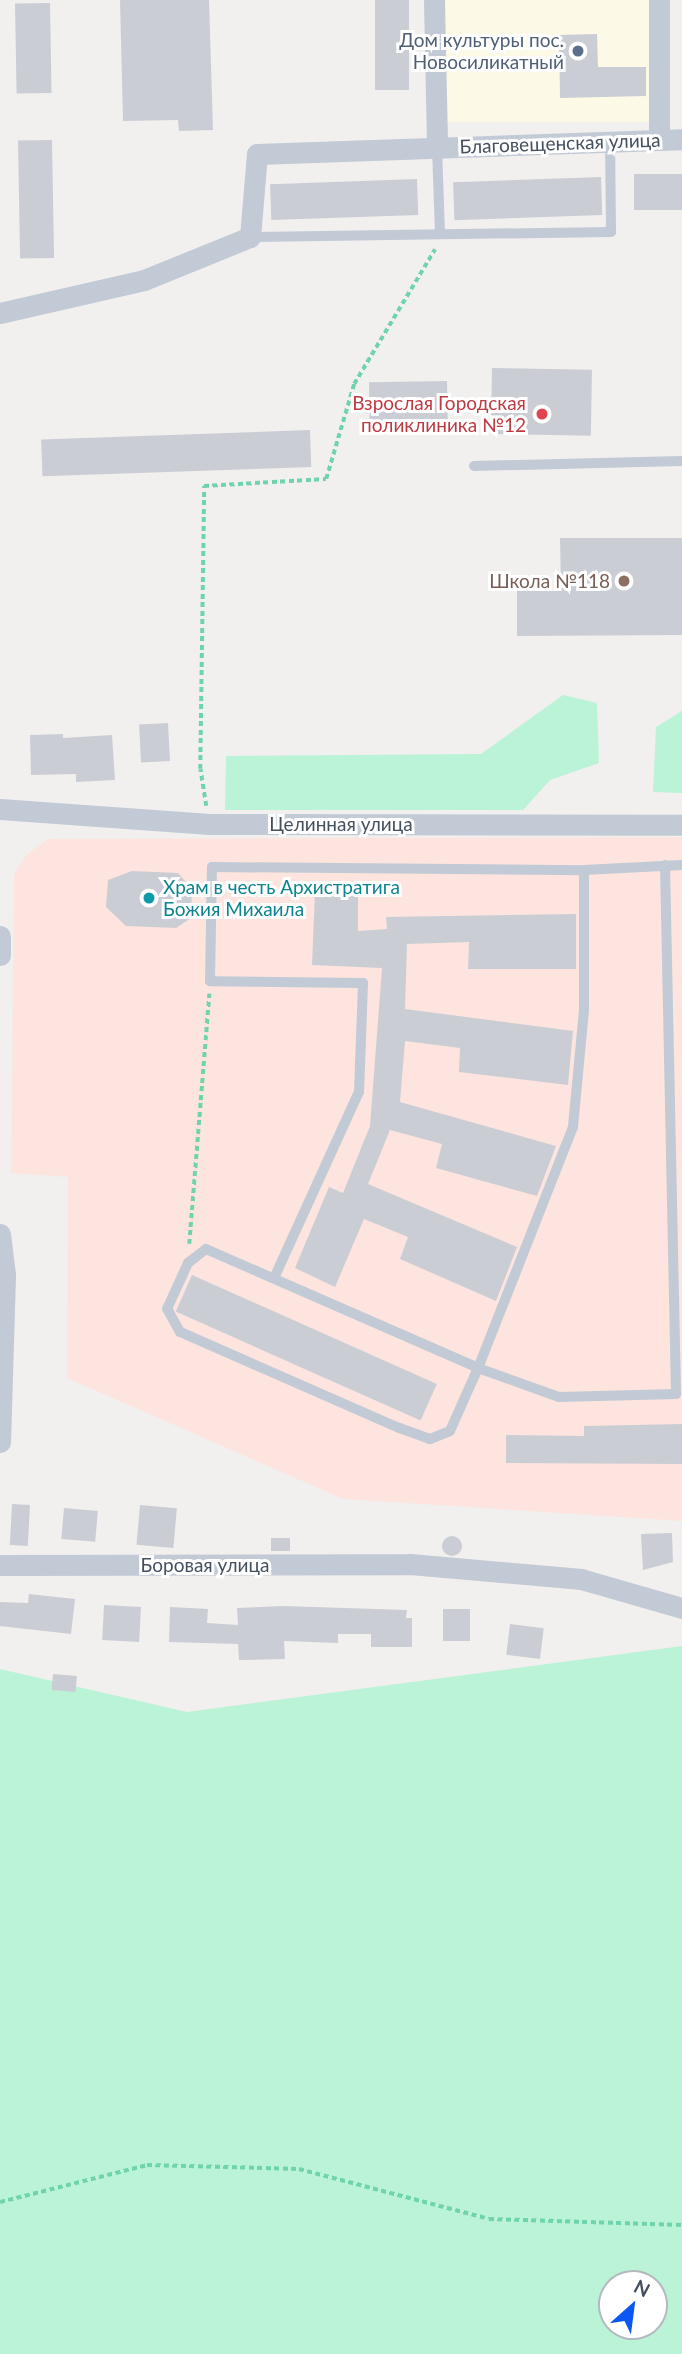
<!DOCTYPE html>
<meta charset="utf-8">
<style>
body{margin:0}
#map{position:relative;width:682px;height:2354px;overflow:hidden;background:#f2efef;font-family:Lato,sans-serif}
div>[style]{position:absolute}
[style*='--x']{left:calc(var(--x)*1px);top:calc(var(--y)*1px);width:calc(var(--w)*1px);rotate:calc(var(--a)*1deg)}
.commercial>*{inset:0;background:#fdf9e7;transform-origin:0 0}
.medical>*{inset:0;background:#fde4de}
.green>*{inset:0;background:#baf3d6}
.building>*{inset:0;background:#cbcdd5;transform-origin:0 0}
.round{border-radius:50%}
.path>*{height:3.5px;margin-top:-1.75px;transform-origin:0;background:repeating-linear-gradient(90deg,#6fd4ac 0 5px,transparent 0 8.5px)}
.service>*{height:10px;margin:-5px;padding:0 5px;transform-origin:5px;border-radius:5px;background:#c1cad5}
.minor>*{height:21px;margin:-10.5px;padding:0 10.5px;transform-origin:10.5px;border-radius:10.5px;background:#c1cad5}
.dots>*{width:19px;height:19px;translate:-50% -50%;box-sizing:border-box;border:4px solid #fff;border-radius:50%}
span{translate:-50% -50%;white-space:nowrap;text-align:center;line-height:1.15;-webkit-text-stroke:6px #fff;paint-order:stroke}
.service-label{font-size:19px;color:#4e5e75}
.right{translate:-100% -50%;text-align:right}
.street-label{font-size:19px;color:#45505e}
.health-label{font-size:19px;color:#be3a42}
.education-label{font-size:19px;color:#785e54}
.culture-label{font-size:19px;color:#0d838f}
.left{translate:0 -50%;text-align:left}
.north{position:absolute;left:598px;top:2270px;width:70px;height:70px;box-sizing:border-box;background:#fff;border:2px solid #b5b9bf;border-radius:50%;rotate:28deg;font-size:19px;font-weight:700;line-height:28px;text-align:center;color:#45505e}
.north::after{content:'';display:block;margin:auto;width:24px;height:32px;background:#0a58f1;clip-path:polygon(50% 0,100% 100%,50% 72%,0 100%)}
</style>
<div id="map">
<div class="commercial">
<i style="left:445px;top:0;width:208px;height:122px"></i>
</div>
<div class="medical">
<i style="clip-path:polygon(682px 837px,682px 1521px,343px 1499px,67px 1378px,68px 1177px,11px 1173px,14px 875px,25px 856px,48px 839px)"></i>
</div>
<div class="green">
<i style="clip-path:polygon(563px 695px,597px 703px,599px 763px,550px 780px,523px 810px,225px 810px,226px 756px,481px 754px)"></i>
<i style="clip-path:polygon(682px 711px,682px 793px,653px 792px,656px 727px)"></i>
<i style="clip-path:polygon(evenodd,682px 1646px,682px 2354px,0 2354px,0 1669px,187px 1712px,682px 1646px,612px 2284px,654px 2284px,654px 2326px,612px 2326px,612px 2284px)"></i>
</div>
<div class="building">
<i style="clip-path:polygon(120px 0,209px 0,213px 130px,179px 131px,178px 120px,123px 121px)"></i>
<i style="left:375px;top:0;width:34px;height:90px"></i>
<i style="left:50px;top:3px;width:90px;height:35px;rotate:89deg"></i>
<i style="clip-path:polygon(597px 34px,598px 67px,646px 67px,646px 96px,560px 98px,559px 35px)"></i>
<i style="left:52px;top:140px;width:118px;height:34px;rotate:89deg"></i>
<i style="left:682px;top:174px;width:36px;height:48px;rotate:90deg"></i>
<i style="left:601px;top:177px;width:38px;height:148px;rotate:88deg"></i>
<i style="left:417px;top:179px;width:36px;height:147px;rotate:88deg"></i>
<i style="left:492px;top:368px;width:100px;height:66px;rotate:1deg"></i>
<i style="left:447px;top:381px;width:47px;height:78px;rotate:89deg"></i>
<i style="left:310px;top:430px;width:37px;height:269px;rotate:88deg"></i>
<i style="clip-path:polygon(560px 538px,682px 538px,682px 635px,517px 636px,517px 591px,561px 591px)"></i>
<i style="left:168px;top:723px;width:38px;height:29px;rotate:87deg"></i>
<i style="clip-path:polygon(63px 734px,63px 738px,112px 735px,115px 780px,76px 782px,76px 774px,31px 775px,30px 735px)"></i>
<i style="clip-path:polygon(132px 871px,178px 873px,192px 889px,191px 918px,176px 928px,126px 926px,106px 907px,108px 880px)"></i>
<i style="clip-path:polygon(358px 889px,358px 931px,387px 929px,386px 917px,576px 914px,576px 969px,468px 969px,469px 942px,407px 944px,405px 1009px,573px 1031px,568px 1085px,459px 1072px,460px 1048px,405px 1041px,400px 1102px,556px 1146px,537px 1196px,436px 1168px,442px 1144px,390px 1130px,368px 1184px,517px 1247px,496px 1301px,400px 1259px,408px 1237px,364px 1219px,335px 1287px,295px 1268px,329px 1187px,343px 1193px,370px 1126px,382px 968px,312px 965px,315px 890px)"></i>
<i style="left:192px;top:1275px;width:268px;height:40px;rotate:24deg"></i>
<i style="clip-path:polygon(682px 1424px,682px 1464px,506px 1463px,506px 1435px,584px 1436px,584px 1426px)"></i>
<i style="left:12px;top:1504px;width:18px;height:41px;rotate:3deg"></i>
<i style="left:140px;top:1505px;width:37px;height:40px;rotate:5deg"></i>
<i style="left:64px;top:1508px;width:34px;height:31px;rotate:5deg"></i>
<i style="clip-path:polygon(672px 1533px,673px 1562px,643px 1570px,641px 1534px)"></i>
<i class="round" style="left:442px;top:1536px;width:20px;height:20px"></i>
<i style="left:271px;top:1538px;width:19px;height:13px"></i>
<i style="clip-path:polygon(29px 1594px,75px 1599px,71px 1634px,0 1626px,0 1602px,28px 1603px)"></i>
<i style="left:104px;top:1605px;width:37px;height:35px;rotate:3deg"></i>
<i style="clip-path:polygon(283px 1606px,407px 1610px,406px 1618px,412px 1618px,412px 1647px,371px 1647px,371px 1634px,338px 1634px,338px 1643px,284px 1641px,285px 1659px,239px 1660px,238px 1644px,169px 1642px,170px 1607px,208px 1609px,207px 1623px,238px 1625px,237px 1608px)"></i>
<i style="left:443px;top:1609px;width:27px;height:32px"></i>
<i style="left:510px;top:1624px;width:34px;height:31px;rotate:7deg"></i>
<i style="left:53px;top:1674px;width:24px;height:16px;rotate:5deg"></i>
</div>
<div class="path">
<i style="--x:206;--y:806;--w:37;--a:-99"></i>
<i style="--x:200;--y:769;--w:283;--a:-89.2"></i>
<i style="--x:204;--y:486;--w:122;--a:-3.3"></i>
<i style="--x:326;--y:479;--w:99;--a:-73.6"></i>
<i style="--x:354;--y:384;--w:157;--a:-59"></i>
<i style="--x:189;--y:1244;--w:251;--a:-85.4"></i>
<i style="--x:0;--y:2202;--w:152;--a:-14.1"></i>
<i style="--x:147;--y:2165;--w:152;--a:1.5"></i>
<i style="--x:299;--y:2169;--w:196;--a:14.7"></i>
<i style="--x:489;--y:2219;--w:193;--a:1.8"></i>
</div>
<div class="service">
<i style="--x:437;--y:148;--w:86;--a:88"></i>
<i style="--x:250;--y:237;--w:361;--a:-0.8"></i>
<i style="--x:611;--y:232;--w:91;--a:-90.6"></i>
<i style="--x:474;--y:466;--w:208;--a:-1.4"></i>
<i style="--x:584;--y:870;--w:140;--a:90"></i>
<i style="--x:584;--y:1010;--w:118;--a:95.4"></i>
<i style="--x:573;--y:1127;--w:259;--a:111.5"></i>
<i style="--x:478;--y:1368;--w:69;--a:114"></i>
<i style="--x:450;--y:1431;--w:22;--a:158"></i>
<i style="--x:430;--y:1439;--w:33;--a:-160"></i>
<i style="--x:399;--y:1428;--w:239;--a:-156.3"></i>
<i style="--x:180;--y:1332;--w:26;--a:-119"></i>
<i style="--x:167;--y:1309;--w:51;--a:-65.5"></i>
<i style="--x:188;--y:1263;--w:23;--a:-38"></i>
<i style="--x:206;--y:1249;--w:297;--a:23.6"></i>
<i style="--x:478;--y:1368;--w:86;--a:19.7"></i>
<i style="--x:559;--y:1397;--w:117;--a:-1.5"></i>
<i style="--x:676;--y:1394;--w:529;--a:-91.19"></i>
<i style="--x:275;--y:1276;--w:202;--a:-65.5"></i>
<i style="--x:359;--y:1092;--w:109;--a:-87.9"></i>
<i style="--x:363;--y:983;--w:153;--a:-179.3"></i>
<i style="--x:210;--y:981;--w:114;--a:-89"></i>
<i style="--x:212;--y:867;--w:372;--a:0.5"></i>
<i style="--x:584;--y:870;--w:98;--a:-2.9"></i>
</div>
<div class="minor">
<i style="--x:434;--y:0;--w:148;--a:88.8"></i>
<i style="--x:659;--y:0;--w:139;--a:90"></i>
<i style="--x:0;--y:313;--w:148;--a:-12.9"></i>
<i style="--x:144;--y:280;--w:114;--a:-22.1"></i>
<i style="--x:250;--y:237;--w:83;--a:-85.2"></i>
<i style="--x:257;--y:154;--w:425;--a:-2"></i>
<i style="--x:0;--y:809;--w:210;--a:4.1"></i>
<i style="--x:209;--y:824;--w:473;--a:0.1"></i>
<i style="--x:0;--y:936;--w:19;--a:90"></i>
<i style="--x:0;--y:1234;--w:41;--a:83"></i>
<i style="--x:5;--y:1275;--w:167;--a:91.7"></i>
<i style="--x:0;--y:1565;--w:410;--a:-0.1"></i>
<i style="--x:410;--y:1564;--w:172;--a:5"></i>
<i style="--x:581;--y:1579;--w:105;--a:16"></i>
</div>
<div class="dots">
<i style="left:578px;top:51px;background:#5c6f8a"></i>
<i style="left:542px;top:414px;background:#e0444e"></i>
<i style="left:624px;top:581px;background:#8d6e63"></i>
<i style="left:149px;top:898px;background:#0f9aa8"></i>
</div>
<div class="service-label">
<span class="right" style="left:564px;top:51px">Дом культуры пос.<br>Новосиликатный</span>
</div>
<div class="street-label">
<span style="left:560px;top:143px;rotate:-2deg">Благовещенская улица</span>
<span style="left:341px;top:824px">Целинная улица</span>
<span style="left:205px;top:1565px">Боровая улица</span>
</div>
<div class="health-label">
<span class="right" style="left:526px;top:414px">Взрослая Городская<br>поликлиника №12</span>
</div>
<div class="education-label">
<span class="right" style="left:610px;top:581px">Школа №118</span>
</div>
<div class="culture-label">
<span class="left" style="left:163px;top:898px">Храм в честь Архистратига<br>Божия Михаила</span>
</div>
<div class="north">N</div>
</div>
